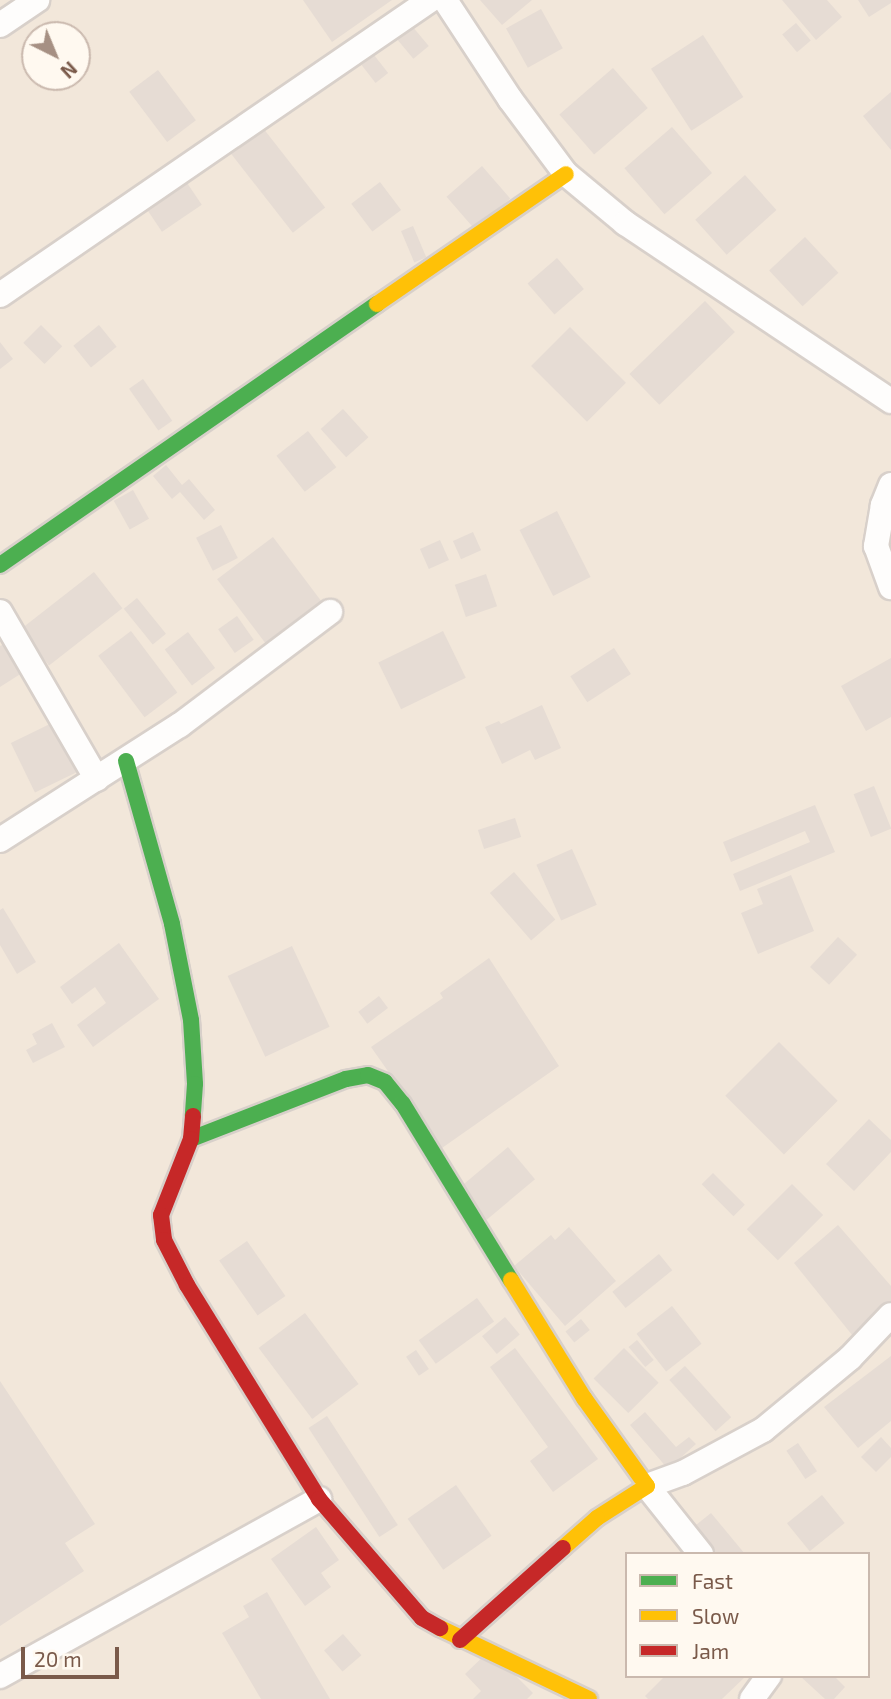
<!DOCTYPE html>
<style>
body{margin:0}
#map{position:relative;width:891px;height:1699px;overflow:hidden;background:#f9f4ed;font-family:"Exo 2",sans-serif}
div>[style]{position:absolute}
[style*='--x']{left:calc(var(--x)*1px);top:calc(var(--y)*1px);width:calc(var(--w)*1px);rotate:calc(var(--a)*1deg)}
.residential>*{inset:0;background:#f2e7da}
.building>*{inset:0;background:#e6dcd4;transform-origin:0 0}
.roads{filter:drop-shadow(2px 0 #d8d0ca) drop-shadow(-2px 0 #d8d0ca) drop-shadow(0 2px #d8d0ca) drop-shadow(0 -2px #d8d0ca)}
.street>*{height:24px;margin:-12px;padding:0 12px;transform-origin:12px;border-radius:12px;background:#fefdfc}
.fast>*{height:16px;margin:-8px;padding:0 8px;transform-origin:8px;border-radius:8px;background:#4caf50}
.slow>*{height:16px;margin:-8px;padding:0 8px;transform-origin:8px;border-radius:8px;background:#ffc107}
.jam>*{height:16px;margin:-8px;padding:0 8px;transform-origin:8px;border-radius:8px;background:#c62828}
span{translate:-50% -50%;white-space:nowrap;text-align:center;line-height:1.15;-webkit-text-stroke:5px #fff9f0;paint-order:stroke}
.legend{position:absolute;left:625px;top:1552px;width:245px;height:126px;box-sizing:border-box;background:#fff9f0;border:2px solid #cab9ae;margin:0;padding:9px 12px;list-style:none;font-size:21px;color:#7a5a4a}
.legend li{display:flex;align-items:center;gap:14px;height:35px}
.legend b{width:35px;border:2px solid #cab9ae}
.north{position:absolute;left:21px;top:21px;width:70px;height:70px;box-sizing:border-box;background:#fff9f0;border:2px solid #cab9ae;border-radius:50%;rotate:137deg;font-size:19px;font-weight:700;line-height:28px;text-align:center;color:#7a5a4a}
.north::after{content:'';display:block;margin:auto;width:24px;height:32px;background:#a69083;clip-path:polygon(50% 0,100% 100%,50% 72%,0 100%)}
.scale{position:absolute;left:21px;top:1647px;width:98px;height:32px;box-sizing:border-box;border:4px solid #7a5a4a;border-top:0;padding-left:9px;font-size:21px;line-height:24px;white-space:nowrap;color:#7a5a4a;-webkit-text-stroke:5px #fff9f0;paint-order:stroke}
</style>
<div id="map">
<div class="residential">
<i style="clip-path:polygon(evenodd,0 0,891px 0,891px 1699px,0 1699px,0 0,35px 35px,77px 35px,77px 77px,35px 77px,35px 35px,0 0,627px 1554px,868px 1554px,868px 1676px,627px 1676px,627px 1554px)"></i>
</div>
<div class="building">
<i style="clip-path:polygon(303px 0,392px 0,332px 42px)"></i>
<i style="clip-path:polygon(480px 0,532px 0,502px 25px)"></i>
<i style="clip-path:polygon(782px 0,827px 0,842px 17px,816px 40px)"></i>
<i style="clip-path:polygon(858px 0,891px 0,891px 3px,869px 17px)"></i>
<i style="left:541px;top:9px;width:45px;height:40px;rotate:61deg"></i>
<i style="left:796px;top:23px;width:23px;height:18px;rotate:50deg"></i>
<i style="left:412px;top:26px;width:26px;height:20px;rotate:50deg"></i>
<i style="left:703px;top:35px;width:74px;height:62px;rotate:57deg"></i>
<i style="left:374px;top:55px;width:23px;height:16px;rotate:52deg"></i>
<i style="left:613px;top:68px;width:53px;height:71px;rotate:49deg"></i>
<i style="left:158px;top:70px;width:63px;height:36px;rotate:53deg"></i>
<i style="clip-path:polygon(891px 92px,891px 150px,863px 116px)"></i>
<i style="left:672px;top:127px;width:61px;height:63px;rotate:49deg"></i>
<i style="left:263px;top:128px;width:101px;height:41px;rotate:52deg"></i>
<i style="left:482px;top:166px;width:43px;height:47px;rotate:49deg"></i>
<i style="left:745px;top:175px;width:47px;height:67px;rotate:48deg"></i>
<i style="left:185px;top:180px;width:30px;height:48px;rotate:56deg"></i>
<i style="left:380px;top:182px;width:35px;height:36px;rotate:53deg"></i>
<i style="left:413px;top:226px;width:34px;height:13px;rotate:67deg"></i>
<i style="left:805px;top:237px;width:49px;height:49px;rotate:47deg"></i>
<i style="left:557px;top:258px;width:41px;height:39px;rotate:49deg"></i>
<i style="left:705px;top:301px;width:43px;height:105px;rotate:46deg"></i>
<i style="left:41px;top:325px;width:30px;height:25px;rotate:45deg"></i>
<i style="left:99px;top:325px;width:28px;height:33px;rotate:51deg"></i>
<i style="left:570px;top:327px;width:79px;height:55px;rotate:45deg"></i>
<i style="clip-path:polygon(0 342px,13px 359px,0 369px)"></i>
<i style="left:143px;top:379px;width:51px;height:17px;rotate:55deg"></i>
<i style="left:343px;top:409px;width:38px;height:30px;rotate:48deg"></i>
<i style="left:308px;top:431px;width:46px;height:40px;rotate:52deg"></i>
<i style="clip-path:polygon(166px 465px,182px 485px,189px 479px,215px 510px,204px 520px,180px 492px,172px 499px,153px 476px)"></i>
<i style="left:133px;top:490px;width:33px;height:22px;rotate:61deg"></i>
<i style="left:557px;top:511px;width:74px;height:42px;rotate:63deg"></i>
<i style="left:221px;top:525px;width:37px;height:28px;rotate:63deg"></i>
<i style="left:473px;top:532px;width:20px;height:22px;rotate:66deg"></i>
<i style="left:273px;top:537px;width:81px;height:70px;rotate:53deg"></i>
<i style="left:440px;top:540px;width:22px;height:22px;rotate:66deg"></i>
<i style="left:94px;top:572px;width:46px;height:93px;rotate:52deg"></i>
<i style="left:486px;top:574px;width:34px;height:33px;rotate:71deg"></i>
<i style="left:137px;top:598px;width:46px;height:17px;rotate:51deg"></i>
<i style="left:237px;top:616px;width:29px;height:23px;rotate:55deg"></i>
<i style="left:131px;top:631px;width:77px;height:41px;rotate:53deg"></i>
<i style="left:443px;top:631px;width:52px;height:72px;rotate:64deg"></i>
<i style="left:188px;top:632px;width:45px;height:29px;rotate:53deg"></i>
<i style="clip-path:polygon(4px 644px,22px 673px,0 687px,0 646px)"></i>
<i style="left:614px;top:648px;width:31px;height:52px;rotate:57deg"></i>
<i style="clip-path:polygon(891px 658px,891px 717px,866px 731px,841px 686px)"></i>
<i style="clip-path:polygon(542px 705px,561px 748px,535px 760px,530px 750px,502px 764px,485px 727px,499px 721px,501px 724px)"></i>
<i style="left:54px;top:722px;width:55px;height:48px;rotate:64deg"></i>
<i style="left:874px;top:786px;width:46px;height:22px;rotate:68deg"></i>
<i style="clip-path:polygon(815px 805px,835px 852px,740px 891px,733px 874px,810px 842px,805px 831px,731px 862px,723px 842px)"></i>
<i style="left:515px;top:818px;width:20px;height:39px;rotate:72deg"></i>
<i style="left:572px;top:849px;width:61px;height:39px;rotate:66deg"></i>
<i style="left:514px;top:872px;width:63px;height:32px;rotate:49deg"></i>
<i style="clip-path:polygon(791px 875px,814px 931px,758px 954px,741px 913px,763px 904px,757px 889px)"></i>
<i style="clip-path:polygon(3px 908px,36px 962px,17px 974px,0 945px,0 910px)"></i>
<i style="left:838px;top:937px;width:26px;height:41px;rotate:43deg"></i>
<i style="clip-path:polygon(119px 943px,159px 999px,93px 1047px,77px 1025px,106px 1003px,95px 987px,72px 1004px,60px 987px)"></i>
<i style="left:292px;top:946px;width:89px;height:71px;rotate:65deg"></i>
<i style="clip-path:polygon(489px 958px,559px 1066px,442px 1148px,371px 1047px,443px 998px,440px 993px)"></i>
<i style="left:379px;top:996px;width:15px;height:26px;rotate:53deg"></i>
<i style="clip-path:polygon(52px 1023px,65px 1047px,33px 1063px,26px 1050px,37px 1044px,32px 1034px)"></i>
<i style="left:779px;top:1042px;width:83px;height:76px;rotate:45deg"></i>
<i style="clip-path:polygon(869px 1119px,891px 1140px,891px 1152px,854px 1191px,826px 1164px)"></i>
<i style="left:508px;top:1147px;width:42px;height:63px;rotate:50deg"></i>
<i style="left:713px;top:1173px;width:45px;height:16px;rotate:45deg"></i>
<i style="left:792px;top:1184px;width:44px;height:64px;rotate:45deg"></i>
<i style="clip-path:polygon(838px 1225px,891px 1286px,891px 1321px,861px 1346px,794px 1263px)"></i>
<i style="clip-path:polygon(569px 1227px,616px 1281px,565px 1326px,514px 1266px,551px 1235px,555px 1240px)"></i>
<i style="left:247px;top:1241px;width:67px;height:34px;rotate:55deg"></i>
<i style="left:659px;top:1254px;width:21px;height:60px;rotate:51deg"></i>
<i style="left:477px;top:1298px;width:29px;height:72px;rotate:54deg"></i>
<i style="left:672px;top:1306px;width:48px;height:45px;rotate:52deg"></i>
<i style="left:305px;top:1313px;width:89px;height:58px;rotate:53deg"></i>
<i style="left:505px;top:1317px;width:23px;height:30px;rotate:50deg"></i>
<i style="left:581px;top:1319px;width:14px;height:20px;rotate:51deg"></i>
<i style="left:637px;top:1340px;width:26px;height:11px;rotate:50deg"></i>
<i style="clip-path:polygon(515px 1348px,598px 1459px,553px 1492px,530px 1461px,548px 1447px,490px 1367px)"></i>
<i style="left:624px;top:1348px;width:49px;height:43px;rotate:45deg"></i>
<i style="left:416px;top:1350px;width:23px;height:12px;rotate:56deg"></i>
<i style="clip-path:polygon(891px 1356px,891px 1421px,858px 1448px,824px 1407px)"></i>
<i style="left:685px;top:1366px;width:69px;height:21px;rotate:48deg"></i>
<i style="clip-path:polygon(0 1381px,95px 1524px,65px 1543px,84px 1571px,0 1626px)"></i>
<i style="clip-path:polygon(645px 1412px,676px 1447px,689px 1437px,696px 1444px,668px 1469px,630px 1425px)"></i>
<i style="left:327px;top:1416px;width:130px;height:22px;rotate:57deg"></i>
<i style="clip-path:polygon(881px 1437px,891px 1448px,891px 1457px,876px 1472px,861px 1457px)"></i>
<i style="left:798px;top:1443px;width:34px;height:14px;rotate:56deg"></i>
<i style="left:456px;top:1485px;width:62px;height:59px;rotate:55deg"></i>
<i style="left:822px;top:1495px;width:36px;height:45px;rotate:51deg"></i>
<i style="clip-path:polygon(711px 1513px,745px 1554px,712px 1554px,691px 1529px)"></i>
<i style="clip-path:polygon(316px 1527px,339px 1560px,321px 1573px,331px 1587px,305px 1606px,271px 1559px)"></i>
<i style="clip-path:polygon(267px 1592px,330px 1699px,261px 1699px,222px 1633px,249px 1617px,243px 1606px)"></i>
<i style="left:343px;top:1634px;width:28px;height:25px;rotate:49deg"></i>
<i style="clip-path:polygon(490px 1650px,533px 1693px,527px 1699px,473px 1699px,481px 1691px,465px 1674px)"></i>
<i style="clip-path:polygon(665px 1676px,746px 1676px,722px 1699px,648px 1699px,645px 1696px)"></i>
<i style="clip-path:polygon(800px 1676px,834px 1676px,845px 1687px,834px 1699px,825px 1699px)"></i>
</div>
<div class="roads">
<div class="street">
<i style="--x:445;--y:0;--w:118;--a:56.7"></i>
<i style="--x:510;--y:99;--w:94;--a:53.3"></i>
<i style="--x:566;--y:174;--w:77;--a:39.7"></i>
<i style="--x:625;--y:223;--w:320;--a:33.8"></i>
<i style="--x:0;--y:25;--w:45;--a:-34"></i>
<i style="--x:0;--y:295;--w:521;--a:-34.45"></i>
<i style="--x:891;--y:485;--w:22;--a:112"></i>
<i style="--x:883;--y:505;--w:42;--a:99.7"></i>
<i style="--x:876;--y:546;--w:44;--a:69.9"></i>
<i style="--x:0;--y:612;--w:193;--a:59.9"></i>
<i style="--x:0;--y:840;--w:214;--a:-32.6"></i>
<i style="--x:180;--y:725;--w:188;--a:-37"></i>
<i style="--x:701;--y:1554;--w:87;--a:-128.5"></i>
<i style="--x:647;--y:1486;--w:38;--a:-20"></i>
<i style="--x:683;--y:1473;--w:91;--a:-28.3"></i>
<i style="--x:763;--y:1430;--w:113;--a:-39.6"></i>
<i style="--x:850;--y:1358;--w:59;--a:-46.4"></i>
<i style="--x:0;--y:1676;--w:365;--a:-29"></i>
<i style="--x:752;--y:1699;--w:29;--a:-54"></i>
</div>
<div class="fast">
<i style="--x:0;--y:565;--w:459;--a:-34.7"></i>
<i style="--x:126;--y:761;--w:169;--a:74.2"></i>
<i style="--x:172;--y:924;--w:98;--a:78.8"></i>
<i style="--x:191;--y:1020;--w:64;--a:86.4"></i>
<i style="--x:195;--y:1084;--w:32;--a:94"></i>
<i style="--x:191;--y:1139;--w:166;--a:-21.2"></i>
<i style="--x:346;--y:1079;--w:22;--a:-10"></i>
<i style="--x:368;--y:1075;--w:18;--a:22"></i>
<i style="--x:385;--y:1082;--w:28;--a:51"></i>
<i style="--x:403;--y:1104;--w:206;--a:58.5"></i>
</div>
<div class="slow">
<i style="--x:377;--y:304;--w:229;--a:-34.5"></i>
<i style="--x:511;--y:1280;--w:139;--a:58.3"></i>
<i style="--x:584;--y:1398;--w:108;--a:54.4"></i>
<i style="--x:647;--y:1486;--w:59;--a:147.4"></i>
<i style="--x:597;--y:1518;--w:45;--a:138.6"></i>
<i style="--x:440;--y:1628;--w:165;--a:25.5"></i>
</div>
<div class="jam">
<i style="--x:193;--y:1116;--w:23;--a:95"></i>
<i style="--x:191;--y:1139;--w:82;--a:111.5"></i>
<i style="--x:161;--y:1215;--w:25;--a:83"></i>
<i style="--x:164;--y:1240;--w:51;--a:62.9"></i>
<i style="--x:187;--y:1285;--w:251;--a:58.3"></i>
<i style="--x:319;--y:1499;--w:157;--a:49.1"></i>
<i style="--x:422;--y:1618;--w:21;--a:29"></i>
<i style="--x:460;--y:1640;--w:138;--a:-41.8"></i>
</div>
</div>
<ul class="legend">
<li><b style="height:9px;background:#4caf50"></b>Fast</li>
<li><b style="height:9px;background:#ffc107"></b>Slow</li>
<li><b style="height:9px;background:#c62828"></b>Jam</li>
</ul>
<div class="north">N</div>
<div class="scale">20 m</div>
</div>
